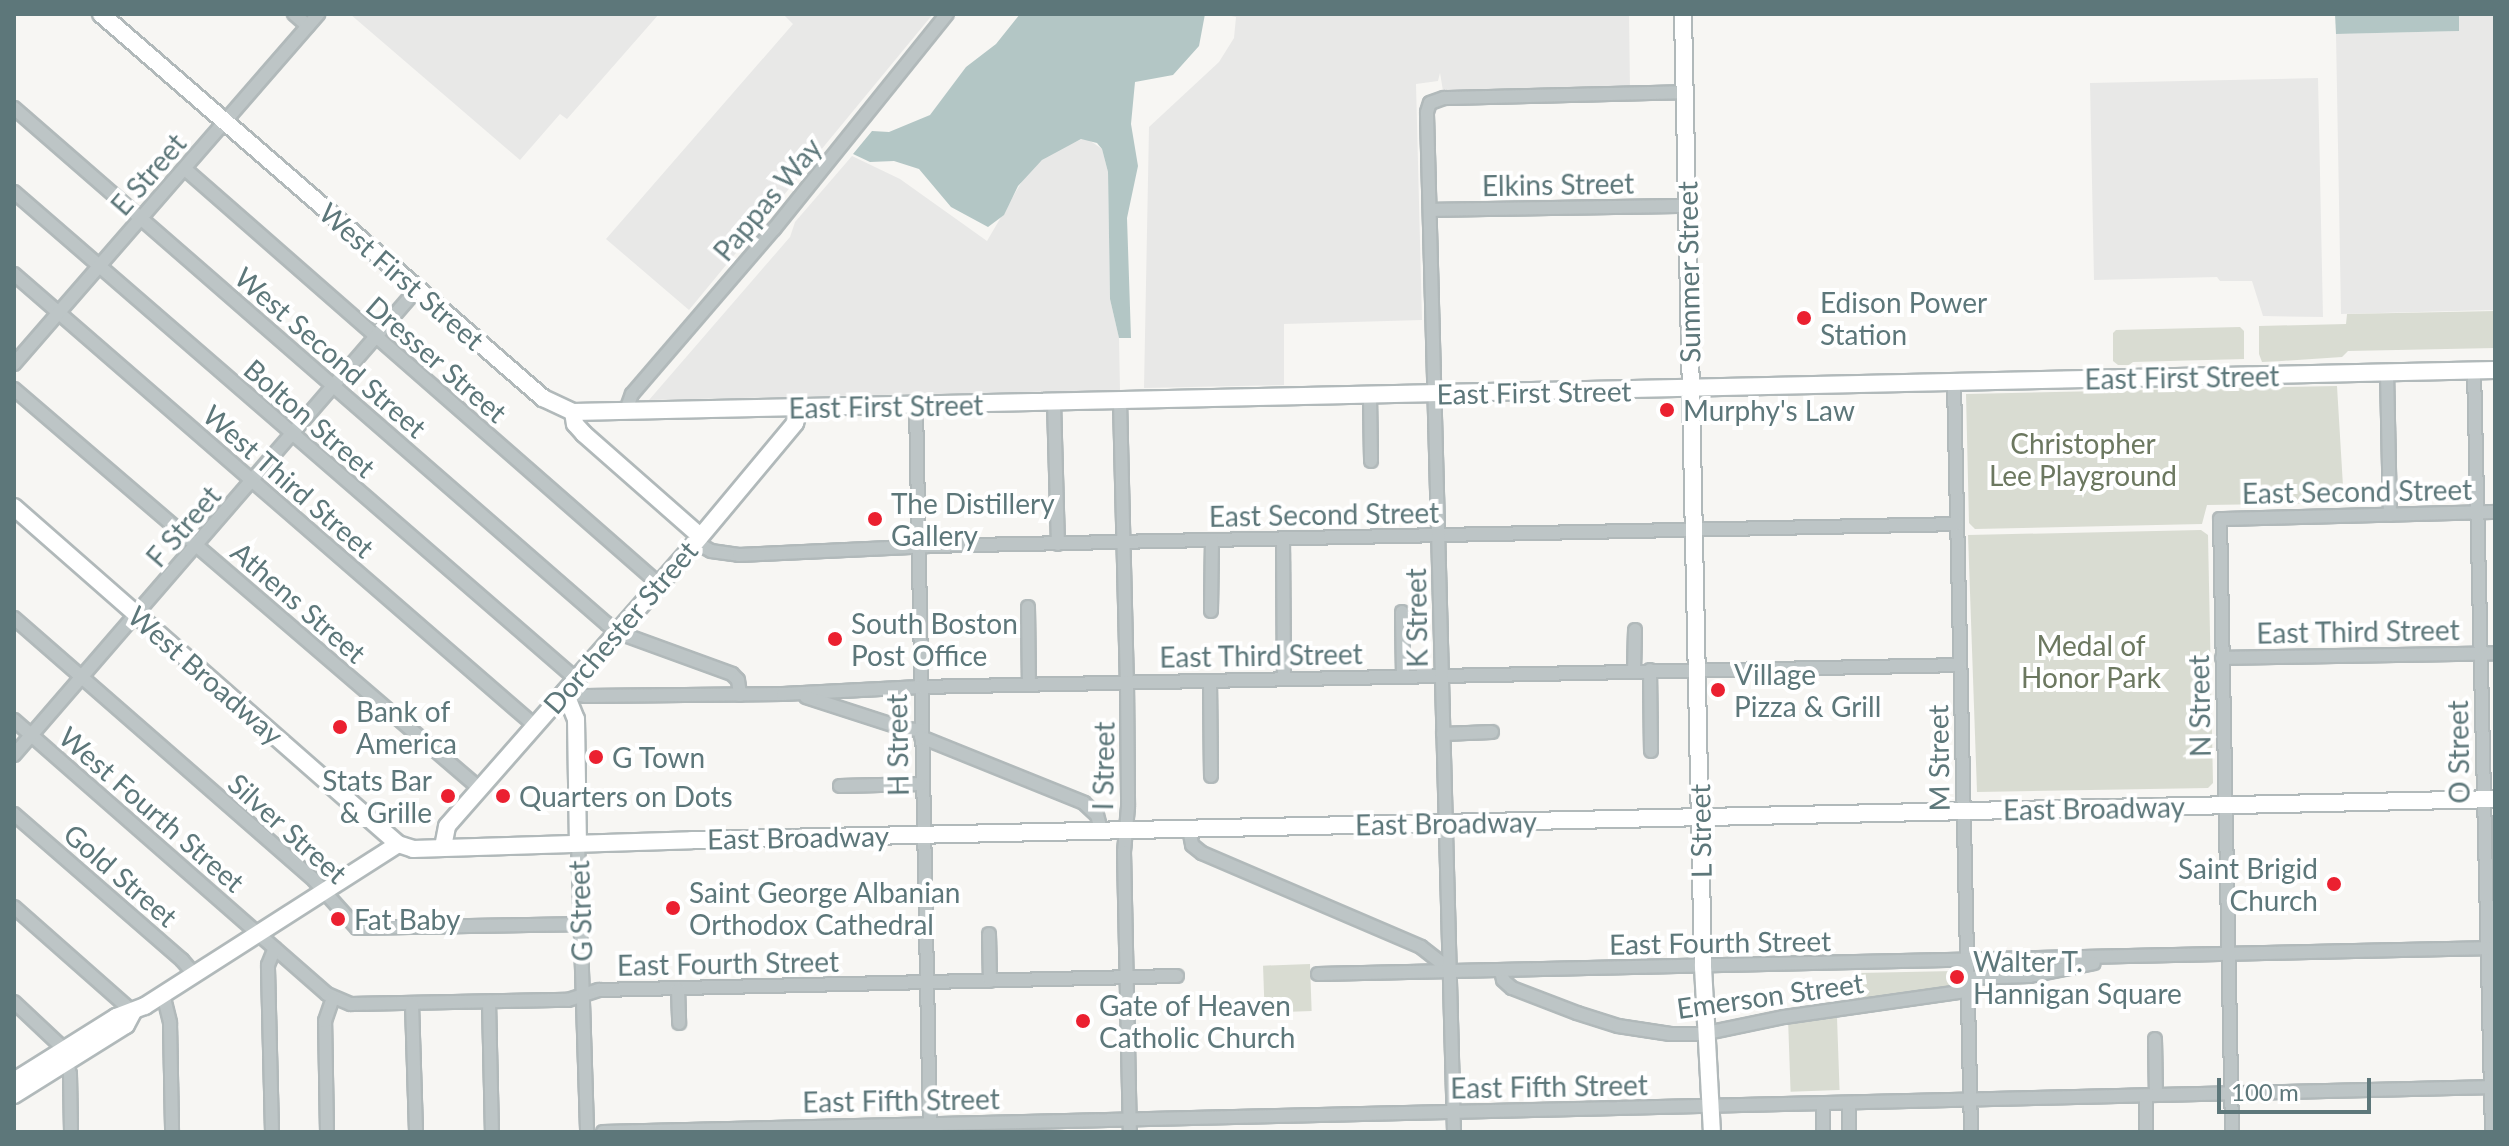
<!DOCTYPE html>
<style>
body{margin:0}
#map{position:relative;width:2509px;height:1146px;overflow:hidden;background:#f7f6f3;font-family:Lato,sans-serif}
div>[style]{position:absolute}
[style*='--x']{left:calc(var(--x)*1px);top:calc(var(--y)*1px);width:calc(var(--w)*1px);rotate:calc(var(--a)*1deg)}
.built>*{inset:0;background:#e8e8e7}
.green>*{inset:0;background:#d9dcd2;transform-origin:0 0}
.water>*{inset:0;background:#b3c6c5}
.roads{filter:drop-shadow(2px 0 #b1b9ba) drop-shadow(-2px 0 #b1b9ba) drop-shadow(0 2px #b1b9ba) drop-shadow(0 -2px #b1b9ba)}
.minor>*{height:12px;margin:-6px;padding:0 6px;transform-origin:6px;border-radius:6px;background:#bdc5c6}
.major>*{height:16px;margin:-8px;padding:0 8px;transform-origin:8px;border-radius:8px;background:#fff}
.dots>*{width:22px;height:22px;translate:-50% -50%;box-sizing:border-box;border:4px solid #fff;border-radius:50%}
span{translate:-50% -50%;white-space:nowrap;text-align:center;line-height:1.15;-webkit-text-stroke:8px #fff;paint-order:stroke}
.street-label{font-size:28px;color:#5d777a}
.poi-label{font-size:28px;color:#5d777a}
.left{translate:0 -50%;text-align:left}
.right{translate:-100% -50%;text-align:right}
.park-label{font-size:28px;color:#6c7860}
.frame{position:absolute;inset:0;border:16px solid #5d777a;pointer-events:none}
.scale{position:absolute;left:2217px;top:1078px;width:154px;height:36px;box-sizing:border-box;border:4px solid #5d777a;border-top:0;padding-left:10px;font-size:24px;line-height:28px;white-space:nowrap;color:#5d777a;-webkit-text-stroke:6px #fff;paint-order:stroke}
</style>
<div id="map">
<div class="built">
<i style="clip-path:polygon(350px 14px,659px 14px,567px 119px,560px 114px,520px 160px)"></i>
<i style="clip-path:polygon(783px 14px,933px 14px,689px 310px,606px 239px,793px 24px)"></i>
<i style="clip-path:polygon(1222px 14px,1629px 14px,1630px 89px,1443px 91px,1440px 73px,1438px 81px,1416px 84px,1422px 320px,1284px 324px,1284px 385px,1144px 388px,1149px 127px,1219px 62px,1234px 38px,1236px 17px)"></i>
<i style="clip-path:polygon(2459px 14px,2495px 14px,2495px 310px,2341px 314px,2336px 34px,2459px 31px)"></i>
<i style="clip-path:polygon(2318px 78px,2323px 317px,2263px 316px,2252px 281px,2220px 281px,2217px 277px,2094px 280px,2090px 83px)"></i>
<i style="clip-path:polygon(1082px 139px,1089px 140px,1102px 149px,1108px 172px,1110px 299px,1119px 338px,1120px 390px,649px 400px,790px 237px,795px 222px,852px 156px,900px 179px,987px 241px,1028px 171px,1054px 151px)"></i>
</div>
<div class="green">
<i style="clip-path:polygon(2495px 311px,2495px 348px,2348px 351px,2342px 357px,2282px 361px,2262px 362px,2259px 354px,2259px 326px,2346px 324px,2347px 314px)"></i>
<i style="clip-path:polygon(2240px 327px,2244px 331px,2244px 359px,2133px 362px,2129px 365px,2118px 365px,2113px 361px,2113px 333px,2116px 330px)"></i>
<i style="clip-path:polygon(2337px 386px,2344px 503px,2207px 505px,2202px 524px,1975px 529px,1969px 523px,1966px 394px)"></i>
<i style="clip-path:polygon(2201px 530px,2208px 535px,2213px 783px,2208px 788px,1977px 792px,1968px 535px)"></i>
<i style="left:1310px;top:964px;width:47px;height:47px;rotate:88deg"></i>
<i style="clip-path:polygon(1954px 971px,1954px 985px,1858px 1000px,1858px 973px)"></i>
<i style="left:1837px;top:1017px;width:73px;height:49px;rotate:88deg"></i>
</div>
<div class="water">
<i style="clip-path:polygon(1020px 14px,1205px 14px,1199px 46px,1173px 75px,1135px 82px,1131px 124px,1138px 166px,1127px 218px,1131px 338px,1119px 338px,1110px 299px,1108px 172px,1102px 149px,1097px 143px,1081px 139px,1042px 160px,1018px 186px,1004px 215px,988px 227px,951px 207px,919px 169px,894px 161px,870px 162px,853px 154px,872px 131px,889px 132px,930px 115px,966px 67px,996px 44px)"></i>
<i style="clip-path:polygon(2335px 14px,2459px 14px,2459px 31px,2336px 34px)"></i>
</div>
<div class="roads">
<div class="minor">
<i style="--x:294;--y:14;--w:18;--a:41"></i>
<i style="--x:14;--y:108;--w:786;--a:41.03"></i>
<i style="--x:607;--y:624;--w:21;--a:31"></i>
<i style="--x:625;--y:635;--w:114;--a:20"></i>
<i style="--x:732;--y:674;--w:8;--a:45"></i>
<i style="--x:738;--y:680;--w:15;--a:82"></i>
<i style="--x:185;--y:169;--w:630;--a:41.2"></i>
<i style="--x:14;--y:192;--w:744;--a:40.91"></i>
<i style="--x:1430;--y:210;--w:257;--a:-0.9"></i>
<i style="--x:14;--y:274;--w:687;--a:40.93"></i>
<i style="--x:14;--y:364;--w:464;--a:-49"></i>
<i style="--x:2474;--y:370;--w:762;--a:88.65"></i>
<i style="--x:2387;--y:372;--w:143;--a:88.8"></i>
<i style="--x:1954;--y:383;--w:749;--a:88.7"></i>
<i style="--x:14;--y:389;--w:613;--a:40.63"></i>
<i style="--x:1370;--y:396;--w:65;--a:89.1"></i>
<i style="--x:1120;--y:401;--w:281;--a:88.6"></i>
<i style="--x:1127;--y:682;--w:125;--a:89.5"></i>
<i style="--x:1128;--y:807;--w:45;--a:95.1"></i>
<i style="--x:1124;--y:852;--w:280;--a:88.8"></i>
<i style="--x:1054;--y:402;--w:142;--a:88.4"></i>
<i style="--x:916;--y:405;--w:727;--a:88.9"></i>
<i style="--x:625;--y:413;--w:20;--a:-70"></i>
<i style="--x:632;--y:394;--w:218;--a:-49.3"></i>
<i style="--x:774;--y:229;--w:276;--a:-51.2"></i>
<i style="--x:1283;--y:539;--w:140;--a:89.6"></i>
<i style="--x:695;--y:542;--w:18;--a:29"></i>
<i style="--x:711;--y:551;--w:28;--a:8"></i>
<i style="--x:739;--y:555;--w:188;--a:-2.7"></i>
<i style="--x:927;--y:546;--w:1030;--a:-1.22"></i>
<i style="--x:1028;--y:607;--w:78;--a:89.3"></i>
<i style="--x:1211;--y:611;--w:71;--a:-89.2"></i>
<i style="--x:1402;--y:612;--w:64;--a:89.1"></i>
<i style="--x:14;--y:618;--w:398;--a:41.1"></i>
<i style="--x:314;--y:880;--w:64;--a:48.1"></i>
<i style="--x:357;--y:928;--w:225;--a:-1"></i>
<i style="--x:2222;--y:658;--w:273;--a:-1"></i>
<i style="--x:1650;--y:670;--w:81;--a:89.3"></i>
<i style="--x:1634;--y:671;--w:41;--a:-88.6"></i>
<i style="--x:1210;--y:681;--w:95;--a:89.4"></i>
<i style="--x:565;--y:692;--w:21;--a:11"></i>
<i style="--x:586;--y:696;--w:197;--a:-0.6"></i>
<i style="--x:783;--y:694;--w:137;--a:-2.9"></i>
<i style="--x:920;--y:687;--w:1040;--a:-1.21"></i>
<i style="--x:806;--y:697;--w:104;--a:17.9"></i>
<i style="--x:905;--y:729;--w:16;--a:4"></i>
<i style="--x:14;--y:720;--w:416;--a:41.2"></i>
<i style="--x:327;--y:994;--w:26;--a:23"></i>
<i style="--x:351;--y:1004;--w:217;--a:-1.1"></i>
<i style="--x:568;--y:1000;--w:33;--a:-18"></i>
<i style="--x:599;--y:990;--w:578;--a:-1.39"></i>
<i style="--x:1443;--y:734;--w:49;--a:-2.3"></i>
<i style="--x:921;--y:737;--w:176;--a:22"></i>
<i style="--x:1084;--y:803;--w:18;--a:43"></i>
<i style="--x:1097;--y:815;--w:16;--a:75"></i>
<i style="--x:14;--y:755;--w:616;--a:-49.15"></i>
<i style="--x:840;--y:786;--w:81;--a:-1.4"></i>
<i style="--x:14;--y:814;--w:223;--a:41"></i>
<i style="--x:182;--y:960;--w:18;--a:49"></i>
<i style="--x:1189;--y:829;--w:16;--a:79"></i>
<i style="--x:1192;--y:845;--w:13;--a:39"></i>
<i style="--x:1202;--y:853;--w:238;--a:23.2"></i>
<i style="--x:1421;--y:947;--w:37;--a:38"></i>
<i style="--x:578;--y:843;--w:289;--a:88.2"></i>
<i style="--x:14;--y:907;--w:159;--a:41.4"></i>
<i style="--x:989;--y:934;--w:47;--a:88.8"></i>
<i style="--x:1501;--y:971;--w:9;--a:77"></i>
<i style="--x:1503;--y:980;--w:12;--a:42"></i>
<i style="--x:1512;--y:988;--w:70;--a:21"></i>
<i style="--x:1577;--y:1013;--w:43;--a:17.6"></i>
<i style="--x:1618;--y:1026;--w:53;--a:8.7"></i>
<i style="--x:1670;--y:1034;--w:32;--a:0"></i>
<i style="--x:1702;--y:1034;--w:84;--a:-11.7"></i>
<i style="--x:1784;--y:1017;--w:185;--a:-8.1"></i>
<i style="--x:1318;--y:974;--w:1177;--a:-1.27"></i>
<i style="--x:1967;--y:978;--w:62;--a:-1.8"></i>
<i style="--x:2029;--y:976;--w:66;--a:-11.3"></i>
<i style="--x:678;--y:989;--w:34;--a:88"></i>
<i style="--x:163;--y:994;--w:30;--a:76"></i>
<i style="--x:170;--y:1023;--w:109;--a:88.9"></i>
<i style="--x:14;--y:1002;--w:67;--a:43.2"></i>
<i style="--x:63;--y:1048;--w:27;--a:75"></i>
<i style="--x:70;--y:1074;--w:58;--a:89"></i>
<i style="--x:489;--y:1002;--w:130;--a:88.7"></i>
<i style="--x:412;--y:1004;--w:128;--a:88.2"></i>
<i style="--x:2155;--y:1039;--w:56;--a:89"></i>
<i style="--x:2146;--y:1096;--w:36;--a:90"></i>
<i style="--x:1823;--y:1103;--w:29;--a:90"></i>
<i style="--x:1849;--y:1103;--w:29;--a:90"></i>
<i style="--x:272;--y:1132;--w:167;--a:-91.4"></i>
<i style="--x:268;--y:965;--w:18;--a:-68"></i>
<i style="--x:327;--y:1132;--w:111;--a:-91"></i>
<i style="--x:325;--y:1021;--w:24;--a:-71"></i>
<i style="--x:603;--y:1132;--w:1893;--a:-1.36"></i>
<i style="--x:1454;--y:1132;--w:1020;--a:-91.52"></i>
<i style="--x:1427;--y:112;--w:9;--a:-72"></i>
<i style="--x:1430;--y:103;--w:15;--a:-20"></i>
<i style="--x:1444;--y:98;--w:241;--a:-1.4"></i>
<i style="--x:2232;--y:1132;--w:613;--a:-91.12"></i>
<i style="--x:2220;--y:519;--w:275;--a:-1.5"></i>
</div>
<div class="major">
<i style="--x:101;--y:14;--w:586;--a:40.98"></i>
<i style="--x:543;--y:398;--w:33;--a:25"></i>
<i style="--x:573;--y:412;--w:1922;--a:-1.25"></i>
<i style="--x:1683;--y:14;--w:953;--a:88.8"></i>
<i style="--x:1703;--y:967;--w:165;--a:86.9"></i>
<i style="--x:573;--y:412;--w:12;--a:81"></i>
<i style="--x:575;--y:424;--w:13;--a:48"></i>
<i style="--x:584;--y:434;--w:154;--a:41.3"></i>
<i style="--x:14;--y:507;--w:511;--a:41.27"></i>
<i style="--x:398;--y:844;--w:16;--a:18"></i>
<i style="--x:413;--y:849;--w:279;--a:-1.8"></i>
<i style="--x:692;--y:840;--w:1803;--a:-1.3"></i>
<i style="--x:565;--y:692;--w:29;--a:68"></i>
<i style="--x:576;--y:719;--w:124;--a:89.1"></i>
<i style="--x:443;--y:847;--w:21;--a:-79"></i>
<i style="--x:447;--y:826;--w:370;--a:-48.7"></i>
<i style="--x:691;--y:548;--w:163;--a:-50.2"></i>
<i style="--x:795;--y:423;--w:17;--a:-73"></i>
<i style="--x:14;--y:1081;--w:120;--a:-32.1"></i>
<i style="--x:116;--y:1017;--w:31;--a:-21"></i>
<i style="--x:145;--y:1006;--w:300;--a:-32.6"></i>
<i style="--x:14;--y:1095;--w:132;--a:-32"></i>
<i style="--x:126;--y:1025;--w:15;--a:-62"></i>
</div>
</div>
<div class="dots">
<i style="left:1804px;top:318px;background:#eb2030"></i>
<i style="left:1667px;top:410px;background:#eb2030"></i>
<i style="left:875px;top:519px;background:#eb2030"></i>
<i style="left:835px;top:639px;background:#eb2030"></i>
<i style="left:1718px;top:690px;background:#eb2030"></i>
<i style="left:340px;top:727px;background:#eb2030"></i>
<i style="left:596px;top:757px;background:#eb2030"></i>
<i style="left:448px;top:796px;background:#eb2030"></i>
<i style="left:503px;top:796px;background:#eb2030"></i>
<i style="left:2334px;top:884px;background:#eb2030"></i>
<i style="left:673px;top:908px;background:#eb2030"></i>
<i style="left:338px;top:919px;background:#eb2030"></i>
<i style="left:1957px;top:977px;background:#eb2030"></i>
<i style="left:1083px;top:1021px;background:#eb2030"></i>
</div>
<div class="street-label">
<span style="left:148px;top:174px;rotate:-49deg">E Street</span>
<span style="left:1558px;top:184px;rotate:-1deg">Elkins Street</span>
<span style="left:767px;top:199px;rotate:-50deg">Pappas Way</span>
<span style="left:1688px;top:272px;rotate:-91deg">Summer Street</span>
<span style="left:402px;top:276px;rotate:41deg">West First Street</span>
<span style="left:331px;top:352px;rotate:41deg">West Second Street</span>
<span style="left:437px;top:359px;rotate:41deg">Dresser Street</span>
<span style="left:2182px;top:377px;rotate:-1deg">East First Street</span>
<span style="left:1534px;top:392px;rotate:-1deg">East First Street</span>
<span style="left:886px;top:406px;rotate:-1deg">East First Street</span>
<span style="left:310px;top:418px;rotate:41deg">Bolton Street</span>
<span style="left:289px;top:481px;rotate:41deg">West Third Street</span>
<span style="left:2357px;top:491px;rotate:-1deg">East Second Street</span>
<span style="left:1324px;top:514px;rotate:-1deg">East Second Street</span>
<span style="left:183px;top:526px;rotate:-49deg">F Street</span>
<span style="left:299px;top:602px;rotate:41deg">Athens Street</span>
<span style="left:1416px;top:618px;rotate:-91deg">K Street</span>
<span style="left:620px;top:627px;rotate:-49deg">Dorchester Street</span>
<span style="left:2358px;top:631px;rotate:-1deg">East Third Street</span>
<span style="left:1261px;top:655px;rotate:-1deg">East Third Street</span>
<span style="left:206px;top:675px;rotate:41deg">West Broadway</span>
<span style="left:2199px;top:706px;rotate:-91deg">N Street</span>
<span style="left:897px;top:745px;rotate:-91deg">H Street</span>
<span style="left:2458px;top:752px;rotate:-91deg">O Street</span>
<span style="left:1938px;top:758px;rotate:-91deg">M Street</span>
<span style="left:1103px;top:766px;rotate:-89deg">I Street</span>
<span style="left:2094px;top:808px;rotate:-1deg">East Broadway</span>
<span style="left:152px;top:809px;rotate:41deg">West Fourth Street</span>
<span style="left:1446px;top:823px;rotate:-1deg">East Broadway</span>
<span style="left:288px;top:828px;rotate:42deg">Silver Street</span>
<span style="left:1700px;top:831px;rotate:-91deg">L Street</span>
<span style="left:798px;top:837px;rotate:-1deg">East Broadway</span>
<span style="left:121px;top:875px;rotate:41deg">Gold Street</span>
<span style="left:580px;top:911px;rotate:-92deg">G Street</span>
<span style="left:1720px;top:942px;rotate:-1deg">East Fourth Street</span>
<span style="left:728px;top:963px;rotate:-1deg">East Fourth Street</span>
<span style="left:1770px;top:995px;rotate:-8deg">Emerson Street</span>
<span style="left:1549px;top:1086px;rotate:-1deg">East Fifth Street</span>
<span style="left:901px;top:1100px;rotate:-1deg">East Fifth Street</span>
</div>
<div class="poi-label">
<span class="left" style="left:1820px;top:318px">Edison Power<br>Station</span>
<span class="left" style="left:1683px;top:410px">Murphy's Law</span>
<span class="left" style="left:891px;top:519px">The Distillery<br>Gallery</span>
<span class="left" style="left:851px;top:639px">South Boston<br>Post Office</span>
<span class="left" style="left:1734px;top:690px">Village<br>Pizza &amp; Grill</span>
<span class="left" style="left:356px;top:727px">Bank of<br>America</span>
<span class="left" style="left:612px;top:757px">G Town</span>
<span class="right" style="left:432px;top:796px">Stats Bar<br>&amp; Grille</span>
<span class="left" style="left:519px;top:796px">Quarters on Dots</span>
<span class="right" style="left:2318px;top:884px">Saint Brigid<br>Church</span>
<span class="left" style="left:689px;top:908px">Saint George Albanian<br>Orthodox Cathedral</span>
<span class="left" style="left:354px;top:919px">Fat Baby</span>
<span class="left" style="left:1973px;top:977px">Walter T.<br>Hannigan Square</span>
<span class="left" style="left:1099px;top:1021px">Gate of Heaven<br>Catholic Church</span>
</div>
<div class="park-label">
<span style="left:2083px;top:459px">Christopher<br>Lee Playground</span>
<span style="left:2091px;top:661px">Medal of<br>Honor Park</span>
</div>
<div class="frame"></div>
<div class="scale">100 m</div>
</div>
